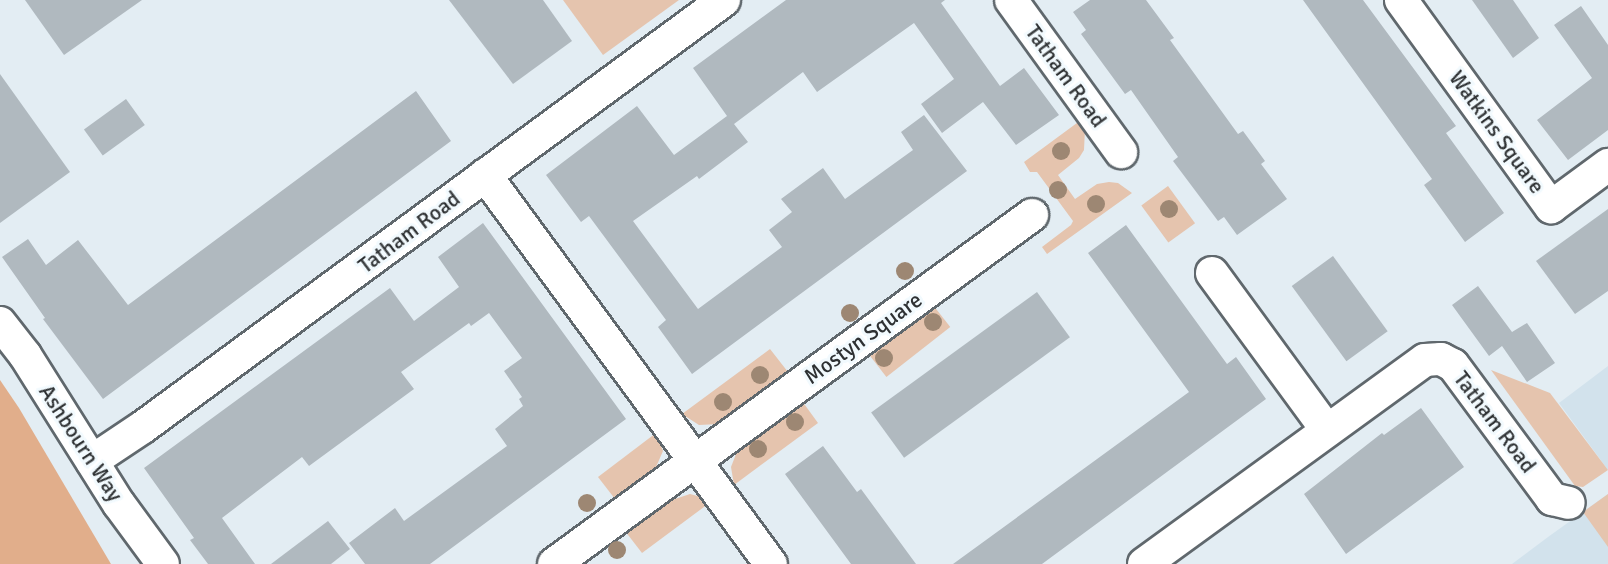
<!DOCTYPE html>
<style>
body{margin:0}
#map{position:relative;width:1608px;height:564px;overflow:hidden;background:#e3edf3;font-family:Signika,sans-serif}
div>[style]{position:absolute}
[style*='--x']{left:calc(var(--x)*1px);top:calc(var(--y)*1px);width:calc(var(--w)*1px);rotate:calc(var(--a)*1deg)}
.built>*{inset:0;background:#d2e2ec}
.green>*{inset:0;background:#e5c4ae;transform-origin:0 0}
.forest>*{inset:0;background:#e1ae8b}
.building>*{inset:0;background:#b0b9bf;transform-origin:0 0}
.roads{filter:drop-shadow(2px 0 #60686d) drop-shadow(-2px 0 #60686d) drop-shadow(0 2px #60686d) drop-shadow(0 -2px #60686d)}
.street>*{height:32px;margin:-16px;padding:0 16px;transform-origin:16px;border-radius:16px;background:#fff}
.trees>*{width:18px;height:18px;margin:-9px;border-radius:50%;background:#9d8773}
span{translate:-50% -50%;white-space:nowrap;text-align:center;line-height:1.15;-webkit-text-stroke:6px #f2fafe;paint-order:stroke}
.street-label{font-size:22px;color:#2e3133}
</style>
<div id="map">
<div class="built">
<i style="clip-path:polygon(1608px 366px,1608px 470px,1559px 403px)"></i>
<i style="clip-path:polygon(1608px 494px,1608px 564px,1512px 564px,1548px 537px)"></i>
</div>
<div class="green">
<i style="clip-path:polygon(563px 0,679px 0,603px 55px)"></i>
<i style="clip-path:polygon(1081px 120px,1085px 129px,1084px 150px,1079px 158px,1058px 175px,1075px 199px,1097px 184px,1109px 182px,1118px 183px,1132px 193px,1047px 254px,1042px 247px,1071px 225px,1073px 221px,1037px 172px,1030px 172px,1024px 162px)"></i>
<i style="left:1168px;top:186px;width:46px;height:33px;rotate:54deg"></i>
<i style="left:933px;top:305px;width:28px;height:81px;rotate:52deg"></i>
<i style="clip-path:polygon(770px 349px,788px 372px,778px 379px,719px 424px,699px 425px,682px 414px)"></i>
<i style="clip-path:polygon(1491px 370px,1550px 393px,1608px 470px,1583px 487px,1575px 486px)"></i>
<i style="clip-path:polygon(802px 401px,818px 423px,734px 485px,731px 467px,738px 449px)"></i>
<i style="clip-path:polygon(656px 433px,663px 451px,656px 467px,615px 499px,598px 477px)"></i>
<i style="clip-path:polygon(690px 494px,701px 497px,708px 504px,642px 553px,625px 531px,663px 503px)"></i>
<i style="clip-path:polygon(1608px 494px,1608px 547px,1583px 512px)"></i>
</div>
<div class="forest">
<i style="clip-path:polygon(0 380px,19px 408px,111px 564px,0 564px)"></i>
</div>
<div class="building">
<i style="clip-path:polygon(25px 0,142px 0,64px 55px)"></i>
<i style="clip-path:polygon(449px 0,543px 0,572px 41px,513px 84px)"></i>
<i style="clip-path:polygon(786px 0,945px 0,941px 3px,1000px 86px,1024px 68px,1059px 115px,1016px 145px,983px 102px,942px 133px,921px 104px,954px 79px,914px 23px,817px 92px,803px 72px,734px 124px,748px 142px,699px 179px,697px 176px,633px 221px,698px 309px,782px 247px,769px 230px,792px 212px,781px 199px,823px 168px,845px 199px,913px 150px,901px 132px,924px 115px,967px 171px,692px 374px,658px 327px,666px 320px,589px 216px,581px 222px,546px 175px,637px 106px,674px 155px,727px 116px,693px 68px)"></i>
<i style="clip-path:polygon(1090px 0,1146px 0,1174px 38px,1170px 40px,1238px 134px,1243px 131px,1265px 161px,1261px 164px,1287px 199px,1237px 235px,1224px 217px,1218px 221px,1173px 161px,1178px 157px,1131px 90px,1125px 94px,1081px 34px,1086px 30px,1073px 12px)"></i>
<i style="clip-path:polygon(1303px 0,1363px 0,1456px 126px,1446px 133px,1504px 213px,1465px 242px,1424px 185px,1432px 179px)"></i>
<i style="clip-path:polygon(1472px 0,1513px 0,1539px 38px,1513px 58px)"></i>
<i style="clip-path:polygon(1581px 6px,1608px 45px,1608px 130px,1568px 160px,1537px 120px,1592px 78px,1554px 25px)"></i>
<i style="clip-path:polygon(0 74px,70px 172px,0 223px)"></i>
<i style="clip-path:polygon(416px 91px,451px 141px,103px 399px,43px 319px,45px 318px,2px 257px,28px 239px,46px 265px,78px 240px,128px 305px)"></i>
<i style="left:126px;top:99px;width:32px;height:52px;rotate:54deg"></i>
<i style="clip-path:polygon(1608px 209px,1608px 291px,1575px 314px,1536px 261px)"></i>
<i style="clip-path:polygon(483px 223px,626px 419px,430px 564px,365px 564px,349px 543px,395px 508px,404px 521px,507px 446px,495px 429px,523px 406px,519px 399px,522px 397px,504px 371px,522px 358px,489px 313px,471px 326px,469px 323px,401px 372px,414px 389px,309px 466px,302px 457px,222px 518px,255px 564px,208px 564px,190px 540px,194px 538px,144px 468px,390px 288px,414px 321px,459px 287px,438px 257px)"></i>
<i style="clip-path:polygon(1126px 225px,1227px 364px,1236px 357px,1266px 399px,1042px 564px,953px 564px,1189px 392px,1088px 253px)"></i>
<i style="left:1333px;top:256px;width:93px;height:51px;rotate:54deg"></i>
<i style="clip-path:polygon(1478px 286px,1512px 332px,1527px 323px,1555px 363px,1527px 382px,1502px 346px,1489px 356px,1452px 305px)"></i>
<i style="left:1037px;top:292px;width:56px;height:205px;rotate:54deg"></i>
<i style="clip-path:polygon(1421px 408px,1464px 467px,1346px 554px,1304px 494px,1382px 433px,1384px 435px)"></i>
<i style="clip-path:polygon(823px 446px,857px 492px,861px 489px,916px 564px,851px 564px,785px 474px)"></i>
<i style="clip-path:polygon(328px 521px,350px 549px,331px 564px,271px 564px)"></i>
</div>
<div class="roads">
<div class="street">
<i style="--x:1011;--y:0;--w:188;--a:54.1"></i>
<i style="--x:1401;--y:0;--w:256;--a:54.1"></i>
<i style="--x:1551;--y:207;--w:71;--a:-36.4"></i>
<i style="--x:485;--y:175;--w:483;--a:53.7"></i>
<i style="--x:1212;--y:273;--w:195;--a:53.8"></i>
<i style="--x:0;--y:323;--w:41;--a:52"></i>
<i style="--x:25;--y:355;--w:176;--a:57.8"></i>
<i style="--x:119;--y:504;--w:74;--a:53.7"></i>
<i style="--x:92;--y:461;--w:61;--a:-33.7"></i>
<i style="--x:143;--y:427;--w:721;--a:-36.31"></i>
<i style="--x:554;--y:564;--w:592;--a:-36.13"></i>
<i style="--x:1144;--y:564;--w:347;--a:-36"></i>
<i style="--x:1425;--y:360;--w:16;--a:-4"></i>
<i style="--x:1441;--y:359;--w:13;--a:27"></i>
<i style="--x:1453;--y:365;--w:167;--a:53.5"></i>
<i style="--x:1552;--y:499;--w:17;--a:13"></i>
</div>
</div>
<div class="trees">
<i style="left:1061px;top:151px"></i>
<i style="left:1058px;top:190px"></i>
<i style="left:1096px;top:204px"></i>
<i style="left:1169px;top:209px"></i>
<i style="left:905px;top:271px"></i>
<i style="left:850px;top:313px"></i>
<i style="left:933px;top:322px"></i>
<i style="left:884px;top:358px"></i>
<i style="left:760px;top:375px"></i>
<i style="left:723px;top:402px"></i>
<i style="left:795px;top:422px"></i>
<i style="left:758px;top:449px"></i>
<i style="left:587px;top:503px"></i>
<i style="left:617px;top:550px"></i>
</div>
<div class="street-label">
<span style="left:1066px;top:76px;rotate:54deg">Tatham Road</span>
<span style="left:1497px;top:132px;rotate:54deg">Watkins Square</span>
<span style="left:409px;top:232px;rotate:-37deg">Tatham Road</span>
<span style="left:863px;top:338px;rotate:-36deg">Mostyn Square</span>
<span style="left:1495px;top:422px;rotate:53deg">Tatham Road</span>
<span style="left:81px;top:443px;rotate:57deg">Ashbourn Way</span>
</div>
</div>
